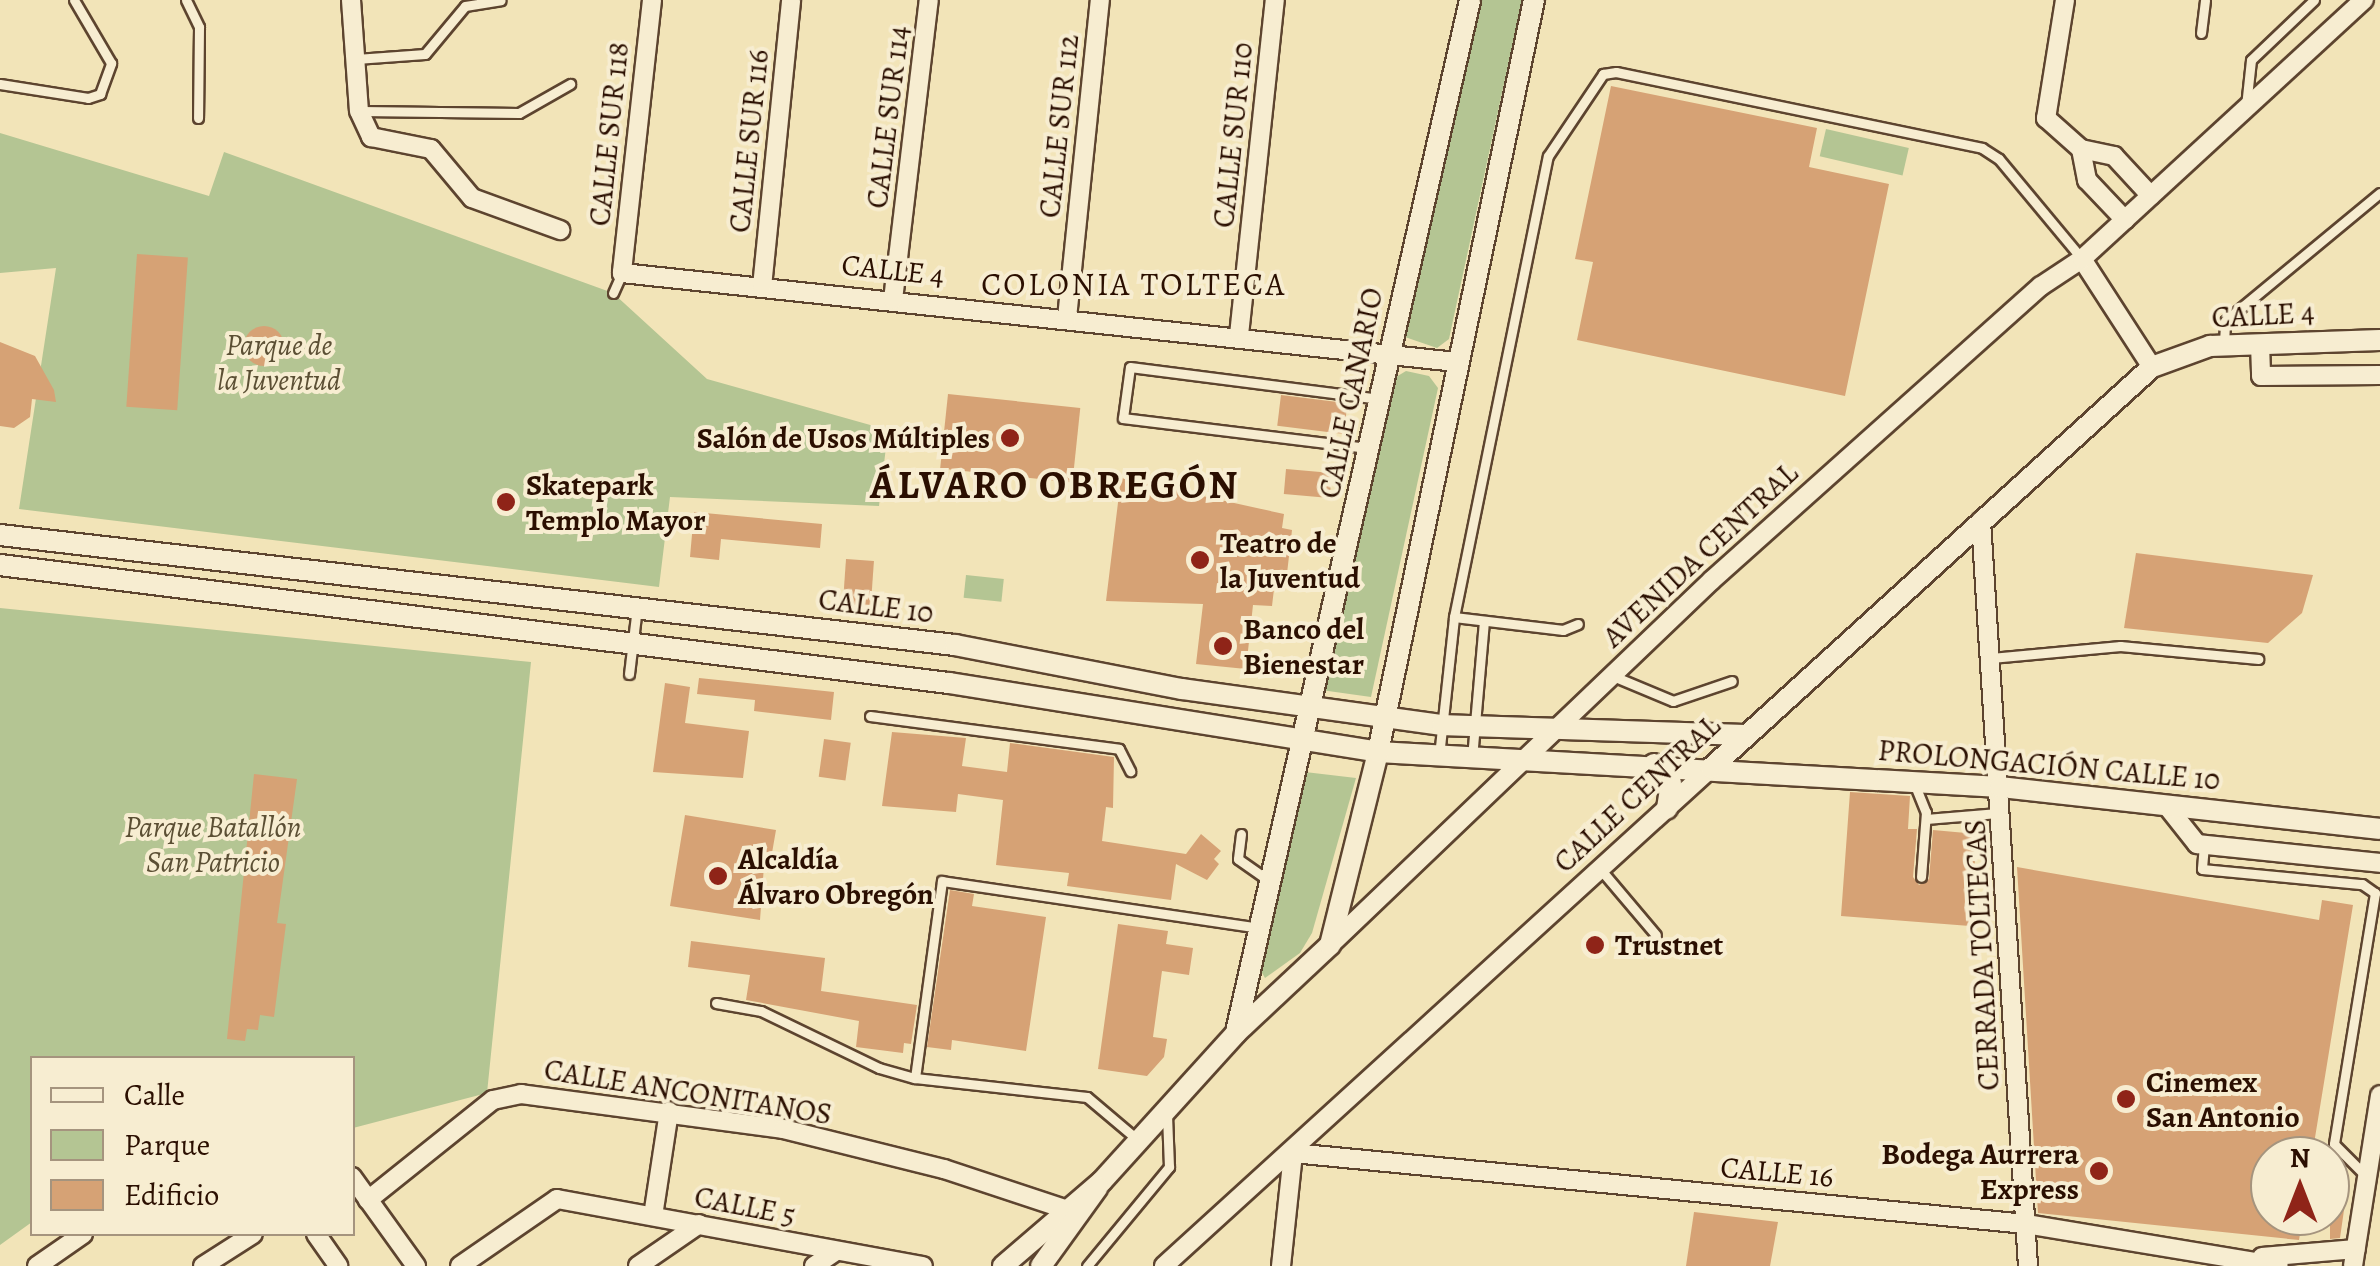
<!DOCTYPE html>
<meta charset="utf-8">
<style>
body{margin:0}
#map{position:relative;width:2380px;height:1266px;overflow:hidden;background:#f2e4b8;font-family:Alegreya,serif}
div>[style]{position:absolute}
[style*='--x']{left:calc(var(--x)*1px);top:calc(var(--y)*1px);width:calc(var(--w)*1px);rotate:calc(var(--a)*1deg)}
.green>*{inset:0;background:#b4c593;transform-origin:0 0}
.building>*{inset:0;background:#d6a275;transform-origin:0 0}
.round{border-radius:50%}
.roads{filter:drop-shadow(2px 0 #5d442f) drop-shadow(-2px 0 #5d442f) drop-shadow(0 2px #5d442f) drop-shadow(0 -2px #5d442f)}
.service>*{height:9px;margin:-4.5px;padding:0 4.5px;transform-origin:4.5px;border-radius:4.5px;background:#f7edd1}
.minor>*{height:18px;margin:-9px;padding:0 9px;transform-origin:9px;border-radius:9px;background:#f7edd1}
.tertiary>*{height:20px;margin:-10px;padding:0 10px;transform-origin:10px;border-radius:10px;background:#f7edd1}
.dots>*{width:28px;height:28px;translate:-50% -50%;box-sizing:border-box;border:5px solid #f7edd1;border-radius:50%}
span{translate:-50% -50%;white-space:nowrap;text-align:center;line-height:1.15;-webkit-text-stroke:8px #f7edd1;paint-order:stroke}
.street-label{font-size:30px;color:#2b0f01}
.park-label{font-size:30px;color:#5b4f34;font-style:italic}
.poi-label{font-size:30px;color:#2b0f01;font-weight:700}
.right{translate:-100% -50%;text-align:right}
.left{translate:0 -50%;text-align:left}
.neighbourhood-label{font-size:32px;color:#2b0f01;letter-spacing:2.5px}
.district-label{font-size:40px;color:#2b0f01;font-weight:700;letter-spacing:2.5px}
.legend{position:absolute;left:30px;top:1056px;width:325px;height:180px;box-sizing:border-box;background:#f7edd1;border:2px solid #a5947e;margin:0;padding:12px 18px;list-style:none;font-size:30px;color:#2b0f01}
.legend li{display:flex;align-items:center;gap:20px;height:50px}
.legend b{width:50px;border:2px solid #a5947e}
.north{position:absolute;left:2250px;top:1136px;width:100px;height:100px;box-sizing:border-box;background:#f7edd1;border:2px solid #a5947e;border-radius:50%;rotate:0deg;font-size:28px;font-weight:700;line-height:40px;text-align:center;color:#2b0f01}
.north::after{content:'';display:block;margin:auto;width:35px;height:45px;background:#8f2418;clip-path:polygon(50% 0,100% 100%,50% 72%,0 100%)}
</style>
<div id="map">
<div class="green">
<i style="clip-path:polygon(1473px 0,1522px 0,1449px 339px,1437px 348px,1402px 336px)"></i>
<i style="left:1826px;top:129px;width:85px;height:28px;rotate:13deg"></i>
<i style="clip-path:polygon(0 133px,209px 196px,224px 152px,613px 293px,707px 379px,888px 430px,879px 506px,670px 497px,659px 587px,19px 509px,56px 268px,0 273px)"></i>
<i style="clip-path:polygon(1406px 371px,1429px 376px,1438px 388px,1371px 697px,1321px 690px,1391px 380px)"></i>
<i style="left:966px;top:575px;width:38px;height:23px;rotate:6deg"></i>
<i style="clip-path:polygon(0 608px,531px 662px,487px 1093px,353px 1128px,352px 1058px,32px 1058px,32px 1222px,0 1245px)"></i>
<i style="clip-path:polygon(1305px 772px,1356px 778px,1312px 933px,1300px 953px,1265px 978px,1261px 971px)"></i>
</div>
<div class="building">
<i style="clip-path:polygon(1611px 86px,1817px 128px,1809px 167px,1889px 184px,1845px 396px,1577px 340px,1593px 262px,1575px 259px)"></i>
<i style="left:137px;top:254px;width:51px;height:153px;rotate:4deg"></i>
<i class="round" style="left:244px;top:326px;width:40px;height:40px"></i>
<i style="clip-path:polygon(0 342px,35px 356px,54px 390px,56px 402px,32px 399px,30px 417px,14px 428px,0 426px)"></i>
<i style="left:948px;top:394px;width:133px;height:75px;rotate:6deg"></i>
<i style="left:1281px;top:395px;width:67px;height:31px;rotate:7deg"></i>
<i style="left:1286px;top:469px;width:46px;height:25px;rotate:5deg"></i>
<i style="clip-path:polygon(1121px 478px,1284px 514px,1282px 528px,1292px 530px,1285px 591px,1274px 589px,1272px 606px,1253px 605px,1246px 669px,1196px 664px,1203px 604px,1106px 601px)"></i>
<i style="clip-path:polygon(694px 512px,822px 524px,820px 548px,721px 539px,719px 560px,690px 557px)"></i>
<i style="clip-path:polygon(2136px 553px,2313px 575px,2302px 613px,2268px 643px,2124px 628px)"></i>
<i style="left:846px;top:559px;width:28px;height:45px;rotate:4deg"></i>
<i style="clip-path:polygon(699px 678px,834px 692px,831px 720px,754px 711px,755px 700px,697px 694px)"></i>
<i style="clip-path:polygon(665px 683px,690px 687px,685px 723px,749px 731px,743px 778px,653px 772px)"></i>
<i style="clip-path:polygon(892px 732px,966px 738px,962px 766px,1007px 772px,1010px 743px,1114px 757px,1113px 808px,1106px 807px,1102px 841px,1186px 854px,1201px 834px,1221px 851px,1214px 859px,1219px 864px,1207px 880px,1176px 864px,1171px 900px,1067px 886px,1069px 873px,996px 865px,1003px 800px,958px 794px,956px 812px,882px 806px)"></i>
<i style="left:824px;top:739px;width:27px;height:38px;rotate:8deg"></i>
<i style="clip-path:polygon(254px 774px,297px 779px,277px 923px,286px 924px,274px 1017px,260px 1015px,258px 1030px,247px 1029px,245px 1041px,227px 1039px)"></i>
<i style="clip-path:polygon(1850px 792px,1910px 796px,1908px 829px,1917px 829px,1913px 877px,1919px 885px,1929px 879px,1933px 830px,1977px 834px,1970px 926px,1841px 916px)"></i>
<i style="clip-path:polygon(685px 815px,776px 830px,772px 853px,765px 852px,760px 920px,670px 906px)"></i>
<i style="clip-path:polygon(2017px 867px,2319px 920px,2322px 900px,2353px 905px,2312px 1156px,2270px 1156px,2270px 1216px,2303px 1216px,2299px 1240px,2038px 1213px)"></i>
<i style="clip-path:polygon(950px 890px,974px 894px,972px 906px,1046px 917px,1026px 1051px,952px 1040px,951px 1050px,927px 1047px)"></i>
<i style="clip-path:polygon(1118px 924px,1168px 931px,1166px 944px,1193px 948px,1189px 975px,1162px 971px,1153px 1037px,1167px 1039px,1164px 1057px,1147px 1076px,1098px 1069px)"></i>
<i style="clip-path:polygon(691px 941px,825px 958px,821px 991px,917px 1005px,911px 1044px,904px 1043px,903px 1053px,856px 1047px,859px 1021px,746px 1000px,750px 975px,688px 967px)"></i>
<i style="clip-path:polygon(2330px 1170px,2349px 1175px,2340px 1238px,2330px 1239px)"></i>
<i style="clip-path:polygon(1694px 1212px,1778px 1222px,1770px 1266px,1686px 1266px)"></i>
</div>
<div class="roads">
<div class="service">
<i style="--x:186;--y:0;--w:30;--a:64"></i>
<i style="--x:199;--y:27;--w:91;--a:90.6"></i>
<i style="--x:2201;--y:33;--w:33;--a:-83"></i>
<i style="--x:356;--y:59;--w:69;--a:-4.1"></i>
<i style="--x:425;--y:54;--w:62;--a:-50.2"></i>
<i style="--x:465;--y:6;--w:36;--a:-9"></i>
<i style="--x:0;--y:84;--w:89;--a:9"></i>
<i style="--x:88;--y:98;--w:13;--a:-18"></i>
<i style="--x:100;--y:94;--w:33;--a:-70"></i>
<i style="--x:111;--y:63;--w:73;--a:-120.4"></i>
<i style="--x:2246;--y:106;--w:46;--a:-83.8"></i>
<i style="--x:2251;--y:60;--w:87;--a:-43.6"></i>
<i style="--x:361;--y:111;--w:158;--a:0.7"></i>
<i style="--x:519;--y:113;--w:59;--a:-29.6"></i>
<i style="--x:613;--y:293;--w:22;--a:-66"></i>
<i style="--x:2224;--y:343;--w:22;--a:-87"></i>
<i style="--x:2225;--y:321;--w:201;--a:-39.6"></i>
<i style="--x:1367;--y:448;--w:246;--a:-173"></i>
<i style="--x:1123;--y:418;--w:51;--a:-82.2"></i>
<i style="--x:1130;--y:367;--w:252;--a:7.3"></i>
<i style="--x:1454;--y:617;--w:110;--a:6.8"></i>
<i style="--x:1563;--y:630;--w:16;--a:-22"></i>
<i style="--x:1991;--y:658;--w:130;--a:-5.3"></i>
<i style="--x:2120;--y:646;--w:139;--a:5.4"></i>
<i style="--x:629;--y:674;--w:67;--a:-83.2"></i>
<i style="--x:1613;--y:676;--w:65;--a:22.6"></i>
<i style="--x:1673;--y:701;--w:62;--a:-18.7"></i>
<i style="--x:870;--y:716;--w:251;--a:7.5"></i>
<i style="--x:1119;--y:749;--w:25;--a:63"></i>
<i style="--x:1439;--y:756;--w:140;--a:-83.8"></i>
<i style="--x:1454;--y:617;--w:470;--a:-78.5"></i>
<i style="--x:1548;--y:156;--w:99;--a:-56.1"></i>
<i style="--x:1603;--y:74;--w:13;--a:-9"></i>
<i style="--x:1616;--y:72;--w:374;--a:11.7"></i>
<i style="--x:1982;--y:148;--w:20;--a:33"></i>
<i style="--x:1999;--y:159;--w:130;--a:50.3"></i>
<i style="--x:1472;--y:758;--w:137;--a:-85"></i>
<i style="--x:1914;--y:783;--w:31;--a:68"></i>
<i style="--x:1926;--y:812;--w:65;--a:94.4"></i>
<i style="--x:1926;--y:819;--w:72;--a:-4.8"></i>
<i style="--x:1241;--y:834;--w:25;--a:97"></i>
<i style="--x:1238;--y:859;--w:37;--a:35"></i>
<i style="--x:2204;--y:845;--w:24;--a:95"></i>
<i style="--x:2202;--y:869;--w:161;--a:5.4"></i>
<i style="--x:2362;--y:884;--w:16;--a:35"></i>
<i style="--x:2375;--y:893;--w:254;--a:99.3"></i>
<i style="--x:2334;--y:1144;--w:47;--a:45"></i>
<i style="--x:1601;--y:870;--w:85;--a:49.8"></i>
<i style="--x:716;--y:1003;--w:46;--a:10.1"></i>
<i style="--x:761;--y:1011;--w:131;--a:25.8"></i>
<i style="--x:879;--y:1068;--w:37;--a:16"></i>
<i style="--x:915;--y:1078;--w:173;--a:6.3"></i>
<i style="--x:1087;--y:1097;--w:68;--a:40.2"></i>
<i style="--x:915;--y:1078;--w:199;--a:-82.2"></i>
<i style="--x:942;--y:881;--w:322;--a:8.4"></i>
<i style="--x:1087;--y:1266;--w:129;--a:-50.4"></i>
<i style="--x:1169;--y:1167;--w:53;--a:-92.2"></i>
</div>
<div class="minor">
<i style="--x:351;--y:0;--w:111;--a:85.9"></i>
<i style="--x:359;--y:111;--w:29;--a:65"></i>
<i style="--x:371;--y:137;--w:61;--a:11.3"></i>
<i style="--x:431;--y:149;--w:64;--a:50.1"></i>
<i style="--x:472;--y:198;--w:94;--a:20"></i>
<i style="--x:652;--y:0;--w:275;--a:96.3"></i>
<i style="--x:622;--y:273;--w:839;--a:6.09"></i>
<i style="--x:2065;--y:0;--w:120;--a:99.1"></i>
<i style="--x:2046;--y:118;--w:47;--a:41.5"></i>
<i style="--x:2081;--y:149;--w:34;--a:12"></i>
<i style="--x:2114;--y:156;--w:54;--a:47.2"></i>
<i style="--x:2081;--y:149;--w:32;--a:79"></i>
<i style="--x:2087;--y:180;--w:55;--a:46.5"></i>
<i style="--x:2082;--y:259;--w:129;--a:57.1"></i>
<i style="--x:762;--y:287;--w:288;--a:-84.2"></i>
<i style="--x:893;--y:300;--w:302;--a:-83.2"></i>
<i style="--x:1067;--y:318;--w:320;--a:-84.1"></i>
<i style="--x:1239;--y:335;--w:337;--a:-83.9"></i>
<i style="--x:2260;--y:344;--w:32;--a:88"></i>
<i style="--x:2261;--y:376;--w:119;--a:-0.5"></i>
<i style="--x:1981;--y:521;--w:746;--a:86.39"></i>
<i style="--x:2166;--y:805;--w:50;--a:51.5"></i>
<i style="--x:2197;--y:844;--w:184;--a:5.9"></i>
<i style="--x:1330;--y:945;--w:528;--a:-43.7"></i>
<i style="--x:1712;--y:580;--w:441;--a:-41.8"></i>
<i style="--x:2041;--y:286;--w:49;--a:-33.4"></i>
<i style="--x:2082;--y:259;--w:383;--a:-42.6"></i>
<i style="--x:1293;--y:1153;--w:736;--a:5.53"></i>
<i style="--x:2026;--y:1224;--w:256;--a:9.4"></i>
<i style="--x:352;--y:1177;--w:110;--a:54.3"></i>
<i style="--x:368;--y:1200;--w:160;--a:-38.7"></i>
<i style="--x:493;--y:1100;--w:29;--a:-12"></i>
<i style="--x:521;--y:1094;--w:264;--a:7.6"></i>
<i style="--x:783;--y:1129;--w:166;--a:14"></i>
<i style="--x:944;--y:1169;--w:140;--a:18.3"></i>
<i style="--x:653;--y:1216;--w:106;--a:-81.3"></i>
<i style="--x:316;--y:1234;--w:39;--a:55"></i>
<i style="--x:2262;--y:1257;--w:94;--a:-4.9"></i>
<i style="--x:37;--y:1266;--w:56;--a:-34.8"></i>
<i style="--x:203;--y:1266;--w:59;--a:-32.6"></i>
<i style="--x:460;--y:1266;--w:118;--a:-34.6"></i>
<i style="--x:557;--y:1199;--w:372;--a:10.4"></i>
<i style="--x:638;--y:1266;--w:74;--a:-34.5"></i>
<i style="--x:814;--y:1266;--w:27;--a:-34"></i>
<i style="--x:1164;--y:1266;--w:740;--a:-42.32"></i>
<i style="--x:1281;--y:1266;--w:114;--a:-83.9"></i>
<i style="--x:2353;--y:1266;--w:173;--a:-81"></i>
</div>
<div class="tertiary">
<i style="--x:0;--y:535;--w:961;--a:6.57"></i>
<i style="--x:955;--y:645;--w:231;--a:11"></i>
<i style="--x:1182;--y:689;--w:262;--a:7.9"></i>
<i style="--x:1442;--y:725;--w:301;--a:1.9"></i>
<i style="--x:0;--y:565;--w:956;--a:7.09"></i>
<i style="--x:949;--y:683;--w:435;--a:9.1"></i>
<i style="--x:1378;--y:752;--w:623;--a:3.22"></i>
<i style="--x:2000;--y:787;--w:382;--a:6.3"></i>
<i style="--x:1654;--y:764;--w:25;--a:48"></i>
<i style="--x:1671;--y:783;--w:26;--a:99"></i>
<i style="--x:1711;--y:768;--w:596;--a:-42.28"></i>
<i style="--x:2152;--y:367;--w:62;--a:-19.9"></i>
<i style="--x:2210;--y:346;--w:170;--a:-2"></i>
<i style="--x:1236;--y:1032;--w:1058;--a:-77.22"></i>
<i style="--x:1003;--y:1266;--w:130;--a:-40.6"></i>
<i style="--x:1102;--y:1181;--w:200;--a:-47.8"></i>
<i style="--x:1236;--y:1033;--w:129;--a:-43.1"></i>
<i style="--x:1330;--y:945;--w:199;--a:-76"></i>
<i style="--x:1378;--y:752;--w:768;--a:-78.28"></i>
<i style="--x:1041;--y:1266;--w:97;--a:-54.2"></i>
</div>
</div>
<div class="dots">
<i style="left:1010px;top:438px;background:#8f2418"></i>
<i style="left:506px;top:502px;background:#8f2418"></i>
<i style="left:1200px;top:560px;background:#8f2418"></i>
<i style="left:1223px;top:646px;background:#8f2418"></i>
<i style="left:718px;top:876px;background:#8f2418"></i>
<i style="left:1595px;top:945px;background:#8f2418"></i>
<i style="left:2126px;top:1099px;background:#8f2418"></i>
<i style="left:2099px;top:1171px;background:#8f2418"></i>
</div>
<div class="street-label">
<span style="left:888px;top:117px;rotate:-83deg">CALLE SUR 114</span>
<span style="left:1059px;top:126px;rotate:-84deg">CALLE SUR 112</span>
<span style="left:609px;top:134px;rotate:-84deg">CALLE SUR 118</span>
<span style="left:1233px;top:135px;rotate:-84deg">CALLE SUR 110</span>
<span style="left:749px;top:141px;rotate:-84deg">CALLE SUR 116</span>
<span style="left:893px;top:270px;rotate:6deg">CALLE 4</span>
<span style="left:2263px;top:315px;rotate:-3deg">CALLE 4</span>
<span style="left:1351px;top:393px;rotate:-78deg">CALLE CANARIO</span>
<span style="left:1700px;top:555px;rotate:-43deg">AVENIDA CENTRAL</span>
<span style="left:876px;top:606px;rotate:7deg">CALLE 10</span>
<span style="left:2049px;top:765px;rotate:5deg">PROLONGACIÓN CALLE 10</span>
<span style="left:1637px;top:794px;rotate:-43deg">CALLE CENTRAL</span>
<span style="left:1982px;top:955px;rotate:-93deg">CERRADA TOLTECAS</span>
<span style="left:688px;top:1092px;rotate:9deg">CALLE ANCONITANOS</span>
<span style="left:1777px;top:1172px;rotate:5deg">CALLE 16</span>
<span style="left:745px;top:1206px;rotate:11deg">CALLE 5</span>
</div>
<div class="park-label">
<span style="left:279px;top:362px">Parque de<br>la Juventud</span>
<span style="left:213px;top:844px">Parque Batallón<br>San Patricio</span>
</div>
<div class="poi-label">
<span class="right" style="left:990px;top:438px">Salón de Usos Múltiples</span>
<span class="left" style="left:526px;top:502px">Skatepark<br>Templo Mayor</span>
<span class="left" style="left:1220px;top:560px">Teatro de<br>la Juventud</span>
<span class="left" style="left:1243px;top:646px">Banco del<br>Bienestar</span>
<span class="left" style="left:738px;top:876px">Alcaldía<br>Álvaro Obregón</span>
<span class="left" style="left:1615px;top:945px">Trustnet</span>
<span class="left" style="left:2146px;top:1099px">Cinemex<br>San Antonio</span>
<span class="right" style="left:2079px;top:1171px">Bodega Aurrera<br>Express</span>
</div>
<div class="neighbourhood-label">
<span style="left:1134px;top:284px">COLONIA TOLTECA</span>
</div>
<div class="district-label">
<span style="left:1055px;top:485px">ÁLVARO OBREGÓN</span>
</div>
<ul class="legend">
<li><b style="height:12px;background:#f7edd1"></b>Calle</li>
<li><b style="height:28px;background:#b4c593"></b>Parque</li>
<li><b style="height:28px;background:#d6a275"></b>Edificio</li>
</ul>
<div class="north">N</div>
</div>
